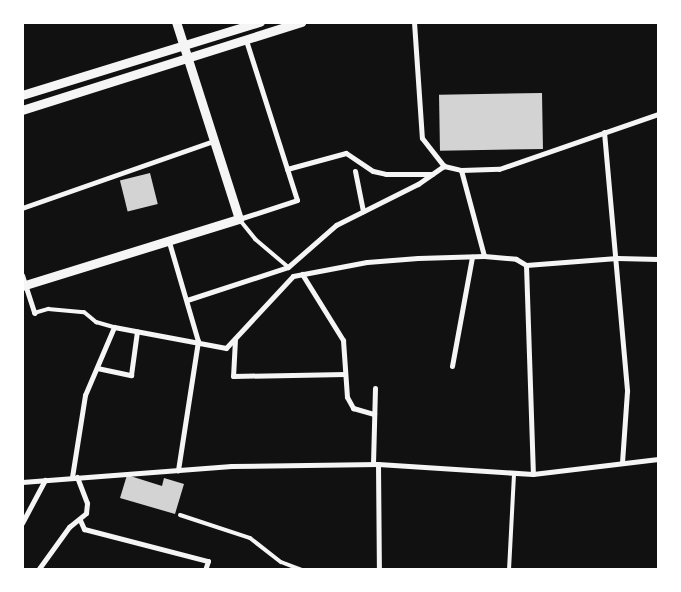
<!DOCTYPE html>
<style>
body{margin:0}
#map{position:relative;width:681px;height:592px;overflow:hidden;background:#111;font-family:"Varela Round",sans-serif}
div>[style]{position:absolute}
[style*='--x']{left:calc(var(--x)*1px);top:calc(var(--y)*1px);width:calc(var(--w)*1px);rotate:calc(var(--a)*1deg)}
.building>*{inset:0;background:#d3d3d3;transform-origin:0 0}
.service>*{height:4px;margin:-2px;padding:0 2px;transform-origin:2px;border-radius:2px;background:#f5f5f5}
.minor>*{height:5px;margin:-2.5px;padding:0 2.5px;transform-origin:2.5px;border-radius:2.5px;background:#f5f5f5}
.tertiary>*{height:9px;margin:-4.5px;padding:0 4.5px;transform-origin:4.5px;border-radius:4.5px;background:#f5f5f5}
span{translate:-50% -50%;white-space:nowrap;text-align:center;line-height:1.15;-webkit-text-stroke:5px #fff;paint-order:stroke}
.frame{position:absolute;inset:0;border:24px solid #fff;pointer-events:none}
</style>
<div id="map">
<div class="building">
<i style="left:542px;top:93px;width:56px;height:103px;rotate:89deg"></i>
<i style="left:150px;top:173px;width:32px;height:31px;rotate:76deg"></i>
<i style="clip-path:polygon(127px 475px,162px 486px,164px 478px,184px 484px,175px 514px,120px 498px)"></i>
</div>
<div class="service">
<i style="--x:239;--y:219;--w:26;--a:51"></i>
<i style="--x:255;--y:239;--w:43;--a:40.3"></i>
<i style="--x:34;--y:313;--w:15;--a:-16"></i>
<i style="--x:48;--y:309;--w:36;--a:5"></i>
<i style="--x:84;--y:312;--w:16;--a:40"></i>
<i style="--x:96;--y:322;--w:19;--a:16"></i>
<i style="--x:180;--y:515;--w:74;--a:18.2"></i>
<i style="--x:250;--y:538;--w:39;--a:38"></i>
<i style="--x:281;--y:562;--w:22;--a:21"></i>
<i style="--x:509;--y:570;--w:95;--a:-87"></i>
</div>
<div class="minor">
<i style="--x:414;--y:22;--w:116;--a:86.1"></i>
<i style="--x:422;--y:138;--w:36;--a:52"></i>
<i style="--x:444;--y:166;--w:17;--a:13"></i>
<i style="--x:461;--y:170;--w:38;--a:-2"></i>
<i style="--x:499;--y:169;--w:168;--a:-19.1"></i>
<i style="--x:604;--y:132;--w:260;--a:84.9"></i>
<i style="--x:627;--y:391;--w:72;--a:94"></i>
<i style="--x:287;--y:169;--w:61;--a:-15.2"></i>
<i style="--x:346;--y:153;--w:32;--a:34"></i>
<i style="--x:373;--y:171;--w:13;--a:13"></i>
<i style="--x:386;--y:174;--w:46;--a:0"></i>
<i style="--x:461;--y:170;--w:89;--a:75"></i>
<i style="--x:355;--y:171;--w:41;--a:78.7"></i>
<i style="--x:22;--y:208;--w:202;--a:-19.3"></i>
<i style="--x:239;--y:219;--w:61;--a:-18.1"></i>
<i style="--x:297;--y:200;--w:168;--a:-107.7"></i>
<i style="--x:169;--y:242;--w:103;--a:73.7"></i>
<i style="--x:198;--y:341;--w:131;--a:98.8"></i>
<i style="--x:526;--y:265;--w:209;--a:88.1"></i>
<i style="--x:302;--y:274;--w:78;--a:58.2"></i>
<i style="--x:343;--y:340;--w:57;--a:86"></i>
<i style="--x:347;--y:397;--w:13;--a:61"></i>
<i style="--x:353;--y:408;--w:22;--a:16"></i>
<i style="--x:22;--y:275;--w:40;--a:72"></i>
<i style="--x:187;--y:300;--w:106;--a:-18.1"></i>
<i style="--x:288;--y:267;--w:64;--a:-41.2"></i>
<i style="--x:336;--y:225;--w:92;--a:-26.6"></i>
<i style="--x:418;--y:184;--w:32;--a:-35"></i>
<i style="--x:235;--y:339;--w:37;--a:93"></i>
<i style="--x:233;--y:376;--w:112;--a:-1"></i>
<i style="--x:452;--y:366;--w:111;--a:-79.6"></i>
<i style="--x:97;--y:368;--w:35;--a:12"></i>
<i style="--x:131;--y:375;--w:44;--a:-82.2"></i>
<i style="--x:373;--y:464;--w:76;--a:-88.5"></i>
<i style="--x:378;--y:464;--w:106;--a:89.5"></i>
<i style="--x:72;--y:477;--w:83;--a:-81"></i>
<i style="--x:85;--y:395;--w:74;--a:-66.9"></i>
<i style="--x:114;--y:327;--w:114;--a:10.6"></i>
<i style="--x:226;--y:348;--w:98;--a:-47.1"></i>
<i style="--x:293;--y:276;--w:75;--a:-10.7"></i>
<i style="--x:367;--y:262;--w:51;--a:-4.5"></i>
<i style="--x:418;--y:258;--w:66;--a:-1.7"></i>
<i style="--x:484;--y:256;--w:32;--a:5"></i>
<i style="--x:516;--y:259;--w:12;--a:31"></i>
<i style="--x:526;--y:265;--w:91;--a:-4.4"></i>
<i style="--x:617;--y:258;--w:41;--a:1.4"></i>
<i style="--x:22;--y:482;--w:210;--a:-4.4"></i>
<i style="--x:231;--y:466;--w:147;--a:-0.8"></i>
<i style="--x:378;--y:464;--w:155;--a:3.7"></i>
<i style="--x:533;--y:474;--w:126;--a:-6.8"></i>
<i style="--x:80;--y:520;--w:10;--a:66"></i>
<i style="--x:84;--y:529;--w:128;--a:14.5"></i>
<i style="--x:208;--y:561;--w:9;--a:108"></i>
<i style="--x:22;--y:523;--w:49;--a:-61.9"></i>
<i style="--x:38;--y:570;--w:53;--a:-54.2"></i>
<i style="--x:69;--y:527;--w:22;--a:-39"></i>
<i style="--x:86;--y:513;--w:10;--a:-84"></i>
<i style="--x:87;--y:503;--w:28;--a:-111"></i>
</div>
<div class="tertiary">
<i style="--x:22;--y:95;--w:249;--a:-17.1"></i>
<i style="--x:22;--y:110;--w:293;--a:-17.5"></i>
<i style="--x:22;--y:286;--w:227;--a:-17.2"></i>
<i style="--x:239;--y:219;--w:207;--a:-107.7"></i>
</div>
<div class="frame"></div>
</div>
